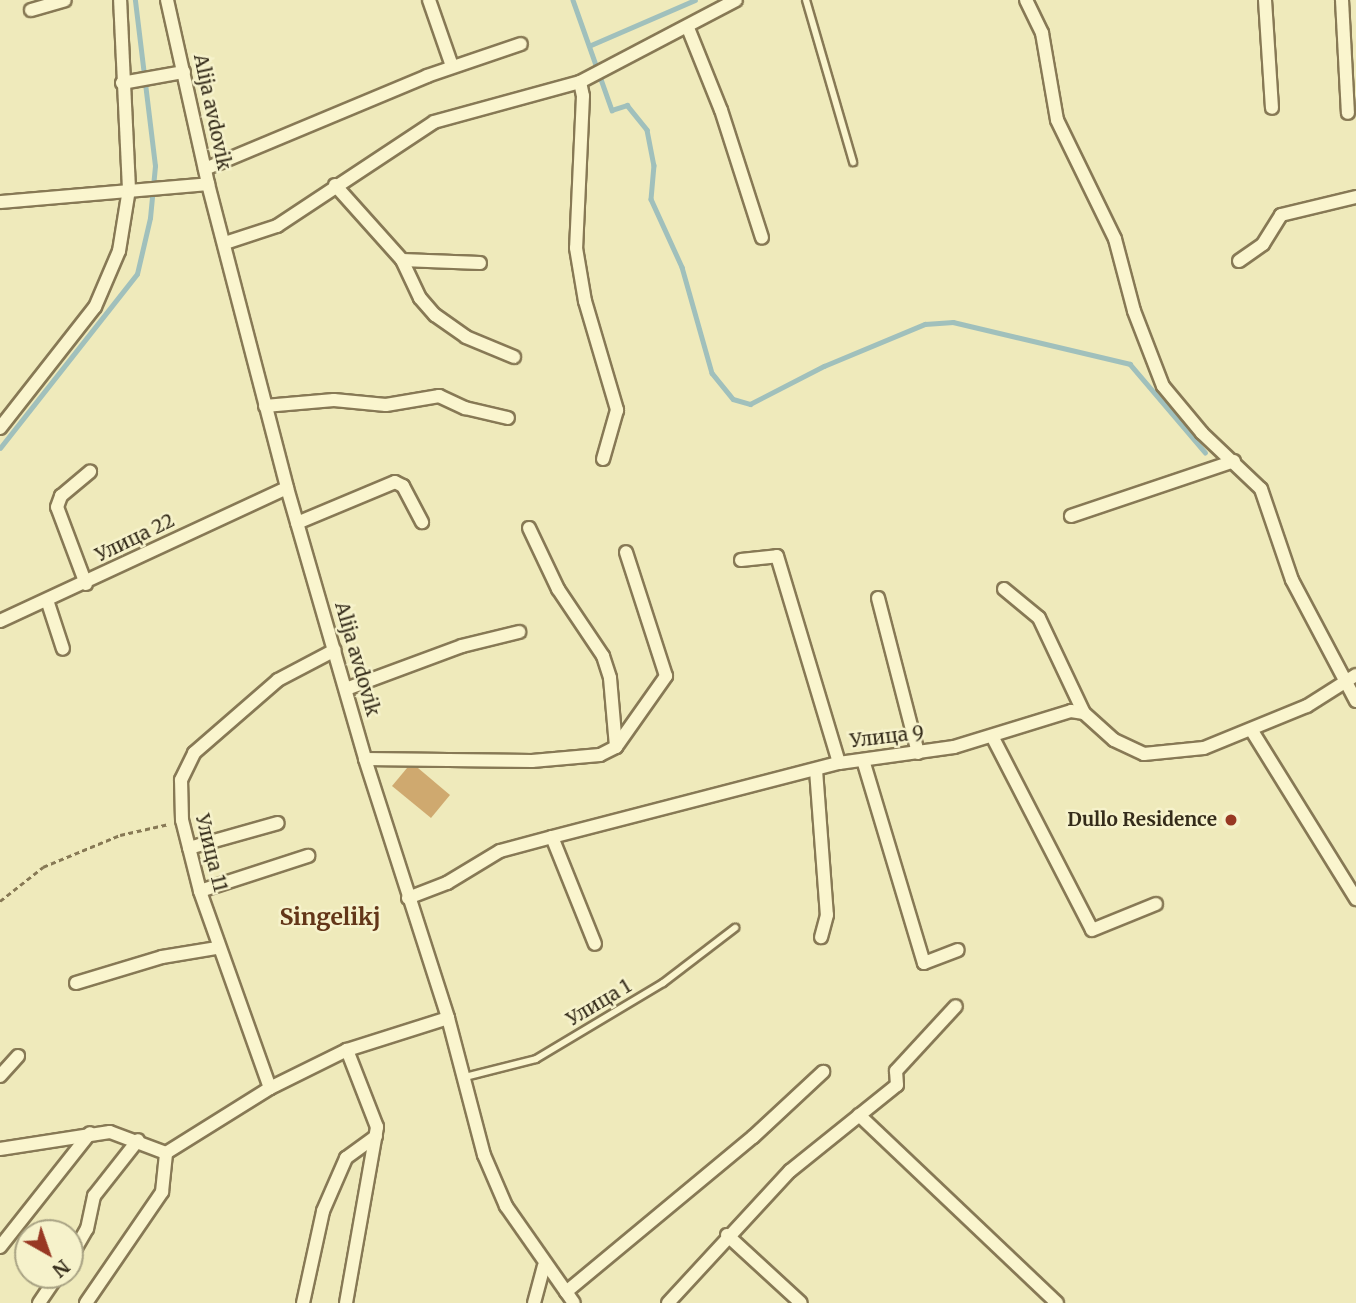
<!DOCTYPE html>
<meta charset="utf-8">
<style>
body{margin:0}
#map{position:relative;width:1356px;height:1303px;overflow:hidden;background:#efeabb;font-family:Merriweather,serif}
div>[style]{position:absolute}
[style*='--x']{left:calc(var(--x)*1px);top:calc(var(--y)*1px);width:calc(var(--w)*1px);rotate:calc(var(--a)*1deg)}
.stream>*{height:4.5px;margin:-2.25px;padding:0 2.25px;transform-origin:2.25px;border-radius:2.25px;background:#a0c0bc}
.building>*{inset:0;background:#cfa96f}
.path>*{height:2.5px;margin-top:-1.25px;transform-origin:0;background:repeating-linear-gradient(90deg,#877955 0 5px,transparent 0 8.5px)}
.roads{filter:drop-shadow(2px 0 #877955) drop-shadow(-2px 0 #877955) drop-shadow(0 2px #877955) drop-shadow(0 -2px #877955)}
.service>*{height:6px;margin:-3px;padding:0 3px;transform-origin:3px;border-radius:3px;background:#faf5ce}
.minor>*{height:12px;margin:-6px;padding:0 6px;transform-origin:6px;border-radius:6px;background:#faf5ce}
.dots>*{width:19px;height:19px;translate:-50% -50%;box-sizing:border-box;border:4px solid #f6f2cb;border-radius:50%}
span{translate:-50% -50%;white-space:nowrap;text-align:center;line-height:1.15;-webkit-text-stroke:5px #f6f2cb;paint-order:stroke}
.street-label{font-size:19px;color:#352c1a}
.poi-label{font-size:19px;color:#352c1a;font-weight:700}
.right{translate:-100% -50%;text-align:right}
.quarter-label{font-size:23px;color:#633618;font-weight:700}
.north{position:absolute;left:14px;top:1219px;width:70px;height:70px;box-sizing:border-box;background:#f6f2cb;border:2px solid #a9a384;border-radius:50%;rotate:140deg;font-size:19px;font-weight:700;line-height:28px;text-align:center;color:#352c1a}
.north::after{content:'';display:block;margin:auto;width:24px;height:32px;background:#983823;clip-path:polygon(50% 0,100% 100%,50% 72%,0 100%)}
</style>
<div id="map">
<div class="stream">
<i style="--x:573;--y:0;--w:117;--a:70.5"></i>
<i style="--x:612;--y:110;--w:16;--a:-18"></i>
<i style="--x:627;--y:105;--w:32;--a:51"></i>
<i style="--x:647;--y:130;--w:36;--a:79"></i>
<i style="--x:654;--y:165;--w:34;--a:95"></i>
<i style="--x:651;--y:199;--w:75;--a:65.5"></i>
<i style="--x:682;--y:267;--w:110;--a:74.2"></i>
<i style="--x:712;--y:373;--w:33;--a:51"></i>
<i style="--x:733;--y:399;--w:18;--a:16"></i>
<i style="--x:750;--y:404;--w:83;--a:-27.2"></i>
<i style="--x:824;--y:366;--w:109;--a:-22.6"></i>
<i style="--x:925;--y:324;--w:28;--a:-4"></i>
<i style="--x:953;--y:322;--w:182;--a:13.3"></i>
<i style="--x:1130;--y:364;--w:116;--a:49.6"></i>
<i style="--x:591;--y:45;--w:113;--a:-23.4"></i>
<i style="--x:0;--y:448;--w:221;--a:-51.8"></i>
<i style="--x:137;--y:274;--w:57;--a:-76.9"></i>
<i style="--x:150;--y:218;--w:52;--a:-84.5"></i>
<i style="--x:155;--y:166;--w:167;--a:-96.9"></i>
</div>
<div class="building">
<i style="clip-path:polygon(407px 768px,418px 768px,450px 795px,431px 818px,392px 786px)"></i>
</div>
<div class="path">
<i style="--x:0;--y:901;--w:55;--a:-38.3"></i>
<i style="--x:43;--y:867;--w:83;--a:-22.6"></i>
<i style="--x:120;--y:835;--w:50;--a:-12.7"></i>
</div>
<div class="roads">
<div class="service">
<i style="--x:806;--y:0;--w:169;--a:73.8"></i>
<i style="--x:465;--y:1077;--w:73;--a:-14.2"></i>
<i style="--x:536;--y:1059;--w:148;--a:-30.9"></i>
<i style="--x:663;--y:983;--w:91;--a:-37.4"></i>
</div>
<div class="minor">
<i style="--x:167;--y:0;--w:189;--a:77.4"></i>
<i style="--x:208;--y:184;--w:314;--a:75.4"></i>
<i style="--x:287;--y:488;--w:282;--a:73.9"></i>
<i style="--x:365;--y:759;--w:272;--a:72.2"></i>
<i style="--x:448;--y:1018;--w:142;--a:75.3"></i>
<i style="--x:484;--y:1155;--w:56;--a:66.7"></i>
<i style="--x:506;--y:1206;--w:118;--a:55"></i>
<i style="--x:429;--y:0;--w:70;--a:70.8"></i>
<i style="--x:1026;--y:0;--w:37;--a:64"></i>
<i style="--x:1042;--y:33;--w:88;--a:80.2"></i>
<i style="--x:1057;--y:120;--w:132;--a:64"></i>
<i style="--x:1115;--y:239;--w:74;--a:75.2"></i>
<i style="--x:1134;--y:311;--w:80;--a:68.9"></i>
<i style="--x:1163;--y:386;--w:61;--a:50.3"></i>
<i style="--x:1202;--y:433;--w:81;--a:43.5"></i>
<i style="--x:1261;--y:489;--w:96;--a:71.2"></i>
<i style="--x:1292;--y:580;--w:137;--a:62.1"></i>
<i style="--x:1265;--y:0;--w:108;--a:86.3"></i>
<i style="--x:1342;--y:0;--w:113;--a:87"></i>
<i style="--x:31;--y:10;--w:35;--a:-16"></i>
<i style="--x:688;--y:28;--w:88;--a:68.1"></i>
<i style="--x:721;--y:110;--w:134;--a:72.2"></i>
<i style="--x:580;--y:82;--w:14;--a:78"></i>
<i style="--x:583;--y:96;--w:152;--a:92.6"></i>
<i style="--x:576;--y:248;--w:54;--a:80.4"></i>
<i style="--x:585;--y:301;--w:114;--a:73.6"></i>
<i style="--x:617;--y:410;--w:51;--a:105.9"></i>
<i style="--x:122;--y:83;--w:63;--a:-10.1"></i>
<i style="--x:205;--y:169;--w:241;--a:-22.7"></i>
<i style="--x:427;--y:76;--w:99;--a:-18.8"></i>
<i style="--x:335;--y:185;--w:101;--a:48.2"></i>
<i style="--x:402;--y:260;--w:78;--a:2.2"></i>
<i style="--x:0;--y:202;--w:209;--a:-4.9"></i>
<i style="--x:225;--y:243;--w:55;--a:-18.1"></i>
<i style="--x:277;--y:226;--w:188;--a:-33.5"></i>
<i style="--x:434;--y:122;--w:151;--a:-15.3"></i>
<i style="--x:580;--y:82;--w:176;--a:-27.7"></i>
<i style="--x:402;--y:260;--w:42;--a:64.7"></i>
<i style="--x:420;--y:298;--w:23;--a:49"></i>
<i style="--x:435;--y:315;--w:38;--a:35"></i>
<i style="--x:466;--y:337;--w:52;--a:22.6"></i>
<i style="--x:1239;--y:261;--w:29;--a:-35"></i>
<i style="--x:1263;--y:244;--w:34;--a:-58"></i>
<i style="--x:1281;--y:215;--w:77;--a:-13.5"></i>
<i style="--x:265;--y:406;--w:69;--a:-5"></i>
<i style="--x:334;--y:400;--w:52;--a:5.5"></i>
<i style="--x:386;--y:405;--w:54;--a:-9.6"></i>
<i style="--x:439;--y:396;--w:29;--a:25"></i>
<i style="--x:465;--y:408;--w:44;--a:13.1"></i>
<i style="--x:0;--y:428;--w:154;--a:-51.9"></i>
<i style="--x:95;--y:307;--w:61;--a:-66.8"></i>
<i style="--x:119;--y:251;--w:63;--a:-80.8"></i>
<i style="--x:129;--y:189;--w:189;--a:-92.7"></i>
<i style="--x:1071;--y:516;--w:172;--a:-18.6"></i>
<i style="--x:297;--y:523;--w:106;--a:-22.7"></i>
<i style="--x:395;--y:482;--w:9;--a:27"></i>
<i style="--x:403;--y:486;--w:41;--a:62.2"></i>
<i style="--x:529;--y:528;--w:68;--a:64.6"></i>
<i style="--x:558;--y:589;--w:81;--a:56.1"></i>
<i style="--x:603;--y:656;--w:23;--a:72"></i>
<i style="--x:610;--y:678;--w:69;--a:85"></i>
<i style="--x:741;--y:560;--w:36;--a:-6"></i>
<i style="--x:777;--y:556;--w:216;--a:73.3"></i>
<i style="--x:86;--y:584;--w:82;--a:-110.6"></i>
<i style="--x:57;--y:507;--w:12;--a:-70"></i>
<i style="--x:61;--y:496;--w:38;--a:-40"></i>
<i style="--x:1004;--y:589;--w:45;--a:39.6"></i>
<i style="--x:1039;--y:618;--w:105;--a:64.7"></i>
<i style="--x:878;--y:598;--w:160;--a:75.5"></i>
<i style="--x:48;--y:603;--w:48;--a:71.9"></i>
<i style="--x:0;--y:621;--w:316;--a:-24.9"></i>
<i style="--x:346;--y:689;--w:124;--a:-20.3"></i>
<i style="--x:462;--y:646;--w:59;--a:-13.8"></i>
<i style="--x:1252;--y:731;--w:198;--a:58.2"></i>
<i style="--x:992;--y:736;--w:218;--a:62.7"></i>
<i style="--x:1092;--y:930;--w:69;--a:-22.1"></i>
<i style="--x:365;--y:759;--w:167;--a:0.7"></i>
<i style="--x:532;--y:761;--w:68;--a:-5"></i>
<i style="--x:600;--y:755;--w:18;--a:-27"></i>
<i style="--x:616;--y:747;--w:87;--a:-54.8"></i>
<i style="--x:666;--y:676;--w:130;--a:-107.9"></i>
<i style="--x:863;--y:760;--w:212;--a:73.3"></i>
<i style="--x:924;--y:963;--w:36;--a:-21"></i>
<i style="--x:816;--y:770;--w:145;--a:85.7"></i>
<i style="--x:827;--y:915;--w:23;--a:105"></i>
<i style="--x:552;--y:837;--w:115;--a:68.1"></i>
<i style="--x:189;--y:848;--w:92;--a:-15.7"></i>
<i style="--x:200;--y:891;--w:114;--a:-18"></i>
<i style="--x:408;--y:898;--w:42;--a:-21"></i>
<i style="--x:447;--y:883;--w:62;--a:-31.1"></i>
<i style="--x:500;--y:851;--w:54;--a:-15.1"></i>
<i style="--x:552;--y:837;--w:296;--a:-14.5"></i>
<i style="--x:839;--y:763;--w:116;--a:-7.9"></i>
<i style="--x:954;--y:747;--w:122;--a:-17.1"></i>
<i style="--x:1071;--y:711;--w:13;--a:9"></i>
<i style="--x:1084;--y:713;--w:40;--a:42"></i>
<i style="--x:1114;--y:740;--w:33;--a:25"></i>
<i style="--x:1144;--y:754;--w:60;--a:-5.7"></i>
<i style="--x:1204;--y:748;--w:111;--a:-22.2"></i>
<i style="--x:1307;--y:706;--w:58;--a:-32.3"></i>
<i style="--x:76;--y:983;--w:90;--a:-16.8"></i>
<i style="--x:162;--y:957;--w:56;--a:-9.3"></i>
<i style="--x:0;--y:1076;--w:27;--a:-48"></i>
<i style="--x:270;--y:1088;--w:209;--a:-109.6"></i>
<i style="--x:200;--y:891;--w:73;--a:-104.2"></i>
<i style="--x:182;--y:820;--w:40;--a:-91.4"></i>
<i style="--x:181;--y:780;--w:30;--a:-64"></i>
<i style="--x:194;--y:753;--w:111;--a:-41"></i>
<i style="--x:278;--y:680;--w:64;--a:-27.8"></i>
<i style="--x:859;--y:1115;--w:273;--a:43.5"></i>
<i style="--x:0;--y:1149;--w:111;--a:-8.8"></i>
<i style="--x:110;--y:1132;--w:60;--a:20.6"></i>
<i style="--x:166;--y:1153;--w:123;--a:-32"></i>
<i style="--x:270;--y:1088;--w:86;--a:-26.3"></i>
<i style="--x:347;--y:1050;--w:106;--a:-17.6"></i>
<i style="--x:727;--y:1235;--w:100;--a:42.6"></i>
<i style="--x:0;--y:1247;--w:145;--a:-51.7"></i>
<i style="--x:70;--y:1258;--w:34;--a:-60"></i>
<i style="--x:87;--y:1229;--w:34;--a:-78"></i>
<i style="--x:94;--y:1196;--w:71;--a:-51.8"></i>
<i style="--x:566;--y:1292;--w:243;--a:-39.7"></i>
<i style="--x:753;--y:1137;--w:96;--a:-42.9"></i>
<i style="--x:39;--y:1303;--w:34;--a:-56"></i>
<i style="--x:86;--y:1303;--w:135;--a:-55.6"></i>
<i style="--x:162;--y:1192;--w:39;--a:-84"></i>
<i style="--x:303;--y:1303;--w:94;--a:-77.7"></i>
<i style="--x:323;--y:1211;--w:58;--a:-66.5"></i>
<i style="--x:346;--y:1158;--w:37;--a:-36"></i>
<i style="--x:346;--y:1303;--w:179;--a:-80"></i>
<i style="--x:377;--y:1127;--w:83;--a:-111.3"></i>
<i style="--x:534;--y:1303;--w:38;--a:-75"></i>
<i style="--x:668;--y:1303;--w:180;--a:-47.3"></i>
<i style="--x:790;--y:1171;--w:137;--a:-38.8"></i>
<i style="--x:897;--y:1085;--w:14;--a:-94"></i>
<i style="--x:896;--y:1071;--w:88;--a:-47.3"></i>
</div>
</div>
<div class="dots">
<i style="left:1231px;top:820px;background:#983823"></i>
</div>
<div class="street-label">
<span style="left:212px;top:112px;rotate:78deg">Alija avdovik</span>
<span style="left:135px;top:538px;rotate:-26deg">Улица 22</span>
<span style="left:357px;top:659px;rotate:74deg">Alija avdovik</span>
<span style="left:887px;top:737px;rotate:-7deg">Улица 9</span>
<span style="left:211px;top:853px;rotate:76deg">Улица 11</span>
<span style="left:599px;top:1003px;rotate:-31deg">Улица 1</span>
</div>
<div class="poi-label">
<span class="right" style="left:1217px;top:820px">Dullo Residence</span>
</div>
<div class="quarter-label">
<span style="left:330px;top:917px">Singelikj</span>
</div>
<div class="north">N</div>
</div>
